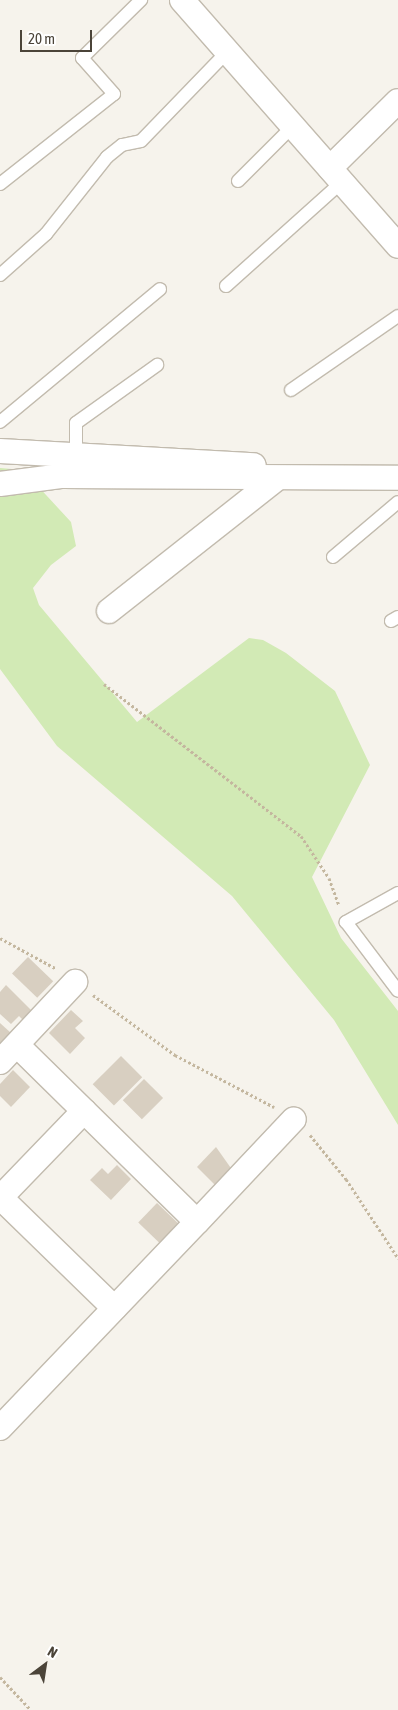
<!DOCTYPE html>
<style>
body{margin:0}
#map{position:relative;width:398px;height:1710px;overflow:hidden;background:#f6f3ec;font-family:"Asap Condensed",sans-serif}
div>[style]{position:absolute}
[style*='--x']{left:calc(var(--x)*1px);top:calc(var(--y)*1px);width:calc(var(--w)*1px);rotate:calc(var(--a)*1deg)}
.green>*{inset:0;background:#d2eab5}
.building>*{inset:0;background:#d8cfc1;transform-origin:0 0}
.path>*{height:3px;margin-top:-1.5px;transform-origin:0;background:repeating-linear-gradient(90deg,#c4b79f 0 2.5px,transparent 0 5px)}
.roads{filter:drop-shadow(1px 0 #c2bbae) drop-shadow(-1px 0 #c2bbae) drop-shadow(0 1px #c2bbae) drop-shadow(0 -1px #c2bbae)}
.service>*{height:12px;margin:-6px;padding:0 6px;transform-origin:6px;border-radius:6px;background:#fff}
.minor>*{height:24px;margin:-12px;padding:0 12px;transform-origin:12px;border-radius:12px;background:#fff}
span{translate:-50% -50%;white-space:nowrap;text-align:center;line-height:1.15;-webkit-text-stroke:5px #fff;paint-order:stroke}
.north{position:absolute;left:20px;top:1640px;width:50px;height:50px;-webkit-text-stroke:4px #fff;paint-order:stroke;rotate:31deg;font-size:14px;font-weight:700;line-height:20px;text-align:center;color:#4b4439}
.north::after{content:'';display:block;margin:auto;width:18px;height:22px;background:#4b4439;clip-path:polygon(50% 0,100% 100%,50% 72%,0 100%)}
.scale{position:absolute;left:20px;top:30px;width:72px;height:22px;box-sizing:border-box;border:2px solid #4b4439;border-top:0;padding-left:6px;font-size:15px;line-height:18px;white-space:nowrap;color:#4b4439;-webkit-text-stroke:4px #fff;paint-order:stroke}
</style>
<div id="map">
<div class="green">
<i style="clip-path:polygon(0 468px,23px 470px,71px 522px,76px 546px,51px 565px,33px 588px,39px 605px,137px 722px,249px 638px,263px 640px,286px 653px,335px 691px,370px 765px,312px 877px,341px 938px,398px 1011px,398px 1125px,334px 1020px,232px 896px,57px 746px,0 669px)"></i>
</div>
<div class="building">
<i style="left:28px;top:957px;width:35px;height:23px;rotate:44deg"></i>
<i style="clip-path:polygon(6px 985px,33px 1012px,24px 1021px,19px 1016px,11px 1024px,0 1014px,0 992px)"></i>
<i style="clip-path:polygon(71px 1010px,83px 1021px,75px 1028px,85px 1038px,70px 1054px,49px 1033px)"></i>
<i style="clip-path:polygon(0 1023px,11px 1033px,0 1045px)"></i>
<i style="left:121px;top:1056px;width:30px;height:40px;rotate:45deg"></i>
<i style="clip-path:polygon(13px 1070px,30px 1087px,11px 1107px,0 1096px,0 1084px)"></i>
<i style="left:144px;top:1079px;width:27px;height:30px;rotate:45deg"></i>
<i style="clip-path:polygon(216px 1147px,233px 1171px,217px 1187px,197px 1167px)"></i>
<i style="clip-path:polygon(117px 1165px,131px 1179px,111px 1200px,90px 1180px,102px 1168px,108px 1174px)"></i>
<i style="left:157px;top:1203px;width:30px;height:27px;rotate:44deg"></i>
</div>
<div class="path">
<i style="--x:104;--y:684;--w:249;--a:37.7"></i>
<i style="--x:301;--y:836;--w:50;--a:56.3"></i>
<i style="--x:329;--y:878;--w:29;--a:70"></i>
<i style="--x:0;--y:938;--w:63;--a:28.6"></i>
<i style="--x:93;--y:995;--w:102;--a:36.2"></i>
<i style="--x:175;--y:1055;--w:112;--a:27.7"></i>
<i style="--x:310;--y:1135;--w:57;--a:50.7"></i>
<i style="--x:346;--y:1179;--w:95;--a:56.6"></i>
<i style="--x:0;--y:1677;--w:45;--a:46.8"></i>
</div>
<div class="roads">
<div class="service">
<i style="--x:238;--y:181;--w:76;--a:-45"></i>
<i style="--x:0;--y:184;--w:145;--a:-38.3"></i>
<i style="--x:114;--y:94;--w:48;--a:-131.6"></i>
<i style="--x:82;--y:58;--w:83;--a:-44.5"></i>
<i style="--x:0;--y:275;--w:62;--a:-41.7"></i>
<i style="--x:46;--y:234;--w:98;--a:-51.6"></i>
<i style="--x:107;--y:157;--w:19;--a:-39"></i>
<i style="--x:122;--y:145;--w:19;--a:-12"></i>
<i style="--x:141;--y:141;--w:122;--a:-46"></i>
<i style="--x:226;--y:286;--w:156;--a:-41.9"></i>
<i style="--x:291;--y:390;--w:130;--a:-34.7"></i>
<i style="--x:0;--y:422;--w:208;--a:-39.7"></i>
<i style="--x:76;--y:453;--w:30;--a:-90"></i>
<i style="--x:76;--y:423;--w:100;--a:-35.6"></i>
<i style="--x:333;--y:557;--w:85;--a:-40.2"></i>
<i style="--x:391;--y:621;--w:8;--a:-30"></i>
<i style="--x:398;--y:893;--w:60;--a:150.9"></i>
<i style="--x:346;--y:922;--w:86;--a:53"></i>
</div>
<div class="minor">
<i style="--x:182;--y:0;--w:327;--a:48.7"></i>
<i style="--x:330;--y:168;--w:95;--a:-44.6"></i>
<i style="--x:0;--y:451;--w:254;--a:3.2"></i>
<i style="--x:0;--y:484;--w:63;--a:-7.4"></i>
<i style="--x:62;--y:476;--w:336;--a:0.3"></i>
<i style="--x:109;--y:611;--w:211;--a:-38.3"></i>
<i style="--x:17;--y:1045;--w:252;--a:44.5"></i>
<i style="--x:197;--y:1222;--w:141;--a:-46.7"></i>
<i style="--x:0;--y:1062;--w:110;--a:-46.8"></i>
<i style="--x:0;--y:1198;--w:121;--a:-46"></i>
<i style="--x:1;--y:1198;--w:158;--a:44.2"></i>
<i style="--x:0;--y:1428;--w:285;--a:-46.3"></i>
</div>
</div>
<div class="north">N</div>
<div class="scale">20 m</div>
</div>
